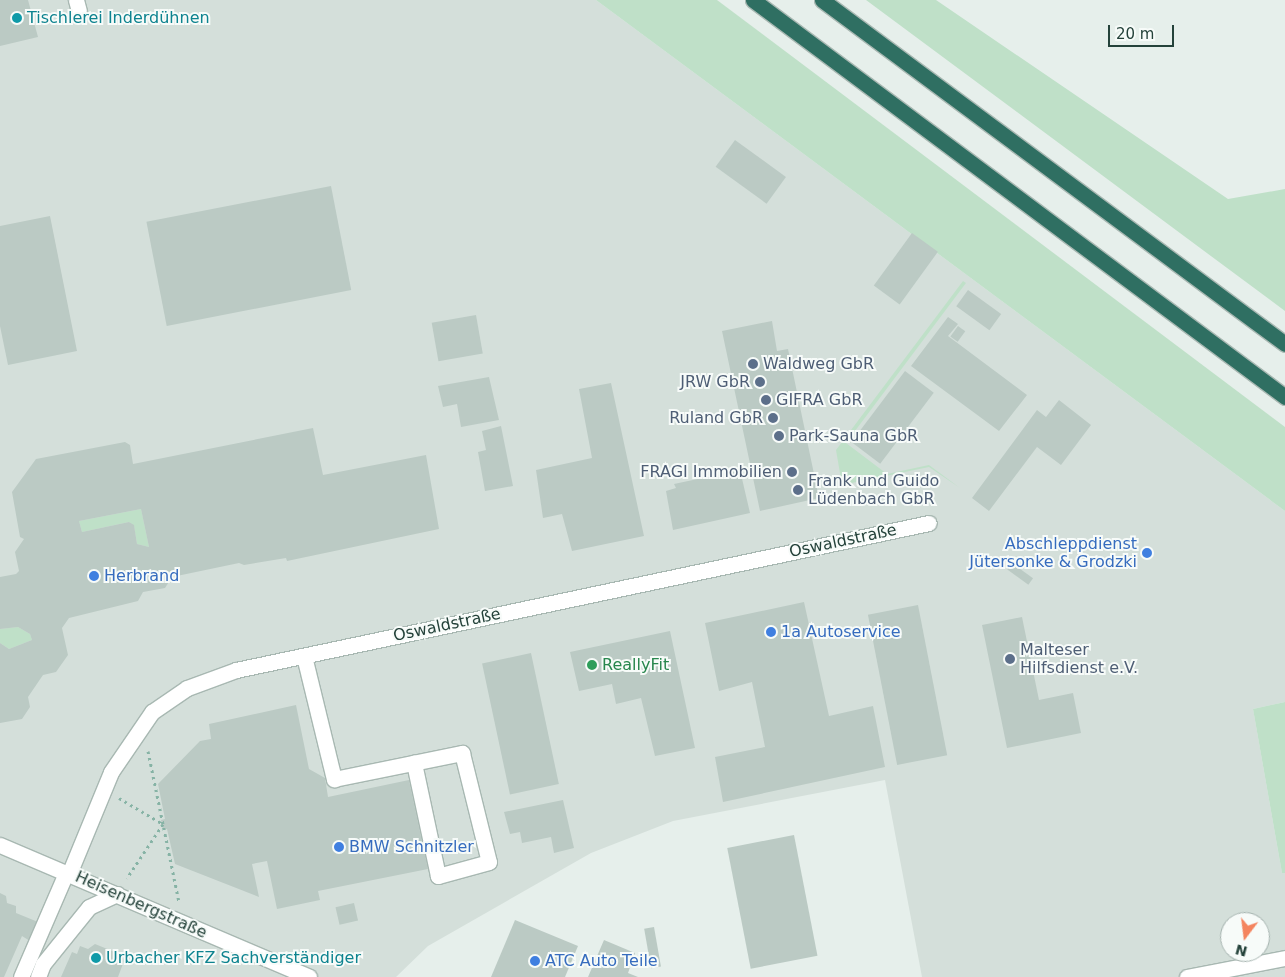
<!DOCTYPE html>
<meta charset="utf-8">
<style>
body{margin:0}
#map{position:relative;width:1285px;height:977px;overflow:hidden;background:#e6efeb;font-family:"DejaVu Sans",sans-serif}
div>[style]{position:absolute}
[style*='--x']{left:calc(var(--x)*1px);top:calc(var(--y)*1px);width:calc(var(--w)*1px);rotate:calc(var(--a)*1deg)}
.built>*{inset:0;background:#d4dfda}
.green>*{inset:0;background:#bfe0c8}
.building>*{inset:0;background:#bbcac4;transform-origin:0 0}
.path>*{height:3px;margin-top:-1.5px;transform-origin:0;background:repeating-linear-gradient(90deg,#86b3a5 0 2.5px,transparent 0 6.5px)}
.roads{filter:drop-shadow(1px 0 #a8b8b2) drop-shadow(-1px 0 #a8b8b2) drop-shadow(0 1px #a8b8b2) drop-shadow(0 -1px #a8b8b2)}
.minor>*{height:15px;margin:-7.5px;padding:0 7.5px;transform-origin:7.5px;border-radius:7.5px;background:#fff}
.highway>*{height:15px;margin:-7.5px;padding:0 7.5px;transform-origin:7.5px;border-radius:7.5px;background:#2f6f62}
.dots>*{width:14px;height:14px;translate:-50% -50%;box-sizing:border-box;border:2px solid #f7fbf9;border-radius:50%}
span{translate:-50% -50%;white-space:nowrap;text-align:center;line-height:1.15;-webkit-text-stroke:4px #f7fbf9;paint-order:stroke}
.culture-label{font-size:16px;color:#0d838f}
.left{translate:0 -50%;text-align:left}
.service-label{font-size:16px;color:#4e5e75}
.right{translate:-100% -50%;text-align:right}
.street-label{font-size:16px;color:#24423a}
.shop-label{font-size:16px;color:#366cbe}
.leisure-label{font-size:16px;color:#27864d}
.north{position:absolute;left:1220px;top:912px;width:50px;height:50px;box-sizing:border-box;background:#f7fbf9;border:1px solid #a3b1ad;border-radius:50%;rotate:195deg;font-size:14px;font-weight:700;line-height:20px;text-align:center;color:#24423a}
.north::after{content:'';display:block;margin:auto;width:18px;height:22px;background:#f4845f;clip-path:polygon(50% 0,100% 100%,50% 72%,0 100%)}
.scale{position:absolute;left:1108px;top:25px;width:66px;height:22px;box-sizing:border-box;border:2px solid #24423a;border-top:0;padding-left:6px;font-size:15px;line-height:18px;white-space:nowrap;color:#24423a;-webkit-text-stroke:4px #f7fbf9;paint-order:stroke}
</style>
<div id="map">
<div class="built">
<i style="clip-path:polygon(evenodd,0 0,596px 0,1285px 511px,1285px 702px,1253px 709px,1282px 873px,1285px 873px,1285px 977px,922px 977px,885px 780px,673px 821px,591px 853px,428px 946px,396px 977px,0 977px,0 0,1230px 922px,1260px 922px,1260px 952px,1230px 952px,1230px 922px)"></i>
</div>
<div class="green">
<i style="clip-path:polygon(596px 0,717px 0,1285px 427px,1285px 511px)"></i>
<i style="clip-path:polygon(866px 0,936px 0,1228px 199px,1285px 189px,1285px 311px)"></i>
<i style="clip-path:polygon(963px 281px,966px 283px,846px 443px,887px 474px,929px 465px,960px 488px,929px 467px,842px 485px,836px 450px)"></i>
<i style="clip-path:polygon(141px 509px,149px 547px,137px 544px,134px 526px,129px 522px,82px 532px,79px 521px)"></i>
<i style="clip-path:polygon(18px 627px,30px 634px,32px 640px,9px 649px,0 643px,0 629px)"></i>
<i style="clip-path:polygon(1285px 702px,1285px 873px,1282px 873px,1253px 709px)"></i>
</div>
<div class="building">
<i style="clip-path:polygon(0 0,28px 0,38px 37px,0 46px)"></i>
<i style="left:735px;top:140px;width:63px;height:33px;rotate:36deg"></i>
<i style="left:331px;top:186px;width:106px;height:188px;rotate:79deg"></i>
<i style="clip-path:polygon(50px 216px,77px 351px,8px 365px,0 326px,0 226px)"></i>
<i style="left:912px;top:233px;width:32px;height:65px;rotate:36deg"></i>
<i style="left:968px;top:290px;width:41px;height:20px;rotate:36deg"></i>
<i style="left:476px;top:315px;width:39px;height:45px;rotate:80deg"></i>
<i style="clip-path:polygon(948px 317px,958px 324px,948px 336px,1027px 395px,999px 431px,911px 366px)"></i>
<i style="clip-path:polygon(772px 321px,777px 351px,788px 349px,819px 498px,760px 511px,722px 331px)"></i>
<i style="left:958px;top:326px;width:9px;height:13px;rotate:36deg"></i>
<i style="left:905px;top:371px;width:36px;height:89px;rotate:37deg"></i>
<i style="clip-path:polygon(489px 377px,499px 420px,461px 427px,457px 404px,443px 407px,438px 386px)"></i>
<i style="clip-path:polygon(611px 383px,644px 536px,572px 551px,562px 514px,543px 518px,536px 470px,592px 458px,579px 389px)"></i>
<i style="clip-path:polygon(1059px 400px,1091px 425px,1061px 465px,1037px 447px,989px 511px,972px 498px,1037px 410px,1046px 417px)"></i>
<i style="clip-path:polygon(501px 426px,513px 486px,485px 491px,478px 452px,486px 450px,482px 431px)"></i>
<i style="clip-path:polygon(evenodd,313px 428px,323px 475px,426px 455px,439px 529px,287px 561px,286px 558px,244px 565px,239px 563px,172px 577px,165px 588px,143px 592px,138px 601px,69px 618px,62px 628px,68px 655px,56px 672px,43px 675px,28px 697px,30px 707px,22px 719px,0 723px,0 643px,9px 649px,32px 640px,30px 634px,18px 627px,0 629px,0 577px,16px 574px,19px 571px,15px 552px,24px 539px,20px 537px,12px 492px,36px 459px,125px 442px,130px 445px,133px 464px,313px 428px,141px 509px,149px 547px,137px 544px,134px 525px,129px 522px,82px 532px,79px 521px,141px 509px)"></i>
<i style="clip-path:polygon(740px 470px,750px 513px,673px 530px,666px 491px,676px 488px,674px 484px)"></i>
<i style="left:1012px;top:563px;width:26px;height:8px;rotate:36deg"></i>
<i style="clip-path:polygon(804px 602px,829px 716px,873px 706px,885px 767px,723px 802px,715px 757px,765px 747px,752px 682px,719px 691px,705px 623px)"></i>
<i style="left:918px;top:605px;width:153px;height:51px;rotate:79deg"></i>
<i style="clip-path:polygon(1022px 617px,1039px 700px,1073px 693px,1081px 733px,1007px 748px,982px 625px)"></i>
<i style="clip-path:polygon(670px 631px,695px 748px,655px 756px,641px 698px,616px 704px,612px 684px,579px 691px,570px 652px)"></i>
<i style="left:531px;top:653px;width:134px;height:50px;rotate:78deg"></i>
<i style="clip-path:polygon(296px 705px,309px 769px,325px 778px,328px 797px,409px 780px,428px 869px,318px 891px,320px 900px,277px 909px,267px 861px,252px 864px,259px 897px,175px 864px,167px 829px,163px 830px,161px 820px,165px 819px,158px 784px,200px 741px,211px 739px,209px 724px)"></i>
<i style="clip-path:polygon(563px 800px,574px 848px,554px 853px,551px 837px,522px 843px,520px 832px,510px 834px,504px 812px)"></i>
<i style="left:794px;top:835px;width:123px;height:68px;rotate:79deg"></i>
<i style="clip-path:polygon(0 893px,6px 896px,7px 903px,16px 906px,16px 913px,38px 922px,30px 941px,22px 936px,4px 977px,0 977px)"></i>
<i style="left:354px;top:903px;width:18px;height:19px;rotate:77deg"></i>
<i style="clip-path:polygon(515px 920px,578px 946px,565px 977px,491px 977px)"></i>
<i style="left:654px;top:927px;width:40px;height:10px;rotate:80deg"></i>
<i style="clip-path:polygon(604px 940px,635px 953px,628px 973px,638px 977px,588px 977px)"></i>
<i style="clip-path:polygon(95px 944px,122px 955px,124px 961px,118px 977px,61px 977px,72px 952px,77px 954px,80px 946px,88px 949px)"></i>
</div>
<div class="path">
<i style="--x:148;--y:751;--w:154;--a:78.4"></i>
<i style="--x:119;--y:798;--w:51;--a:30.6"></i>
<i style="--x:163;--y:824;--w:65;--a:123.7"></i>
</div>
<div class="roads">
<div class="minor">
<i style="--x:76;--y:0;--w:11;--a:75"></i>
<i style="--x:304;--y:656;--w:127;--a:76.3"></i>
<i style="--x:334;--y:779;--w:131;--a:-11.5"></i>
<i style="--x:462;--y:753;--w:112;--a:76.1"></i>
<i style="--x:489;--y:862;--w:53;--a:164.6"></i>
<i style="--x:438;--y:876;--w:116;--a:-102"></i>
<i style="--x:0;--y:845;--w:336;--a:23.1"></i>
<i style="--x:69;--y:874;--w:110;--a:-67.6"></i>
<i style="--x:111;--y:772;--w:73;--a:-55.7"></i>
<i style="--x:152;--y:712;--w:42;--a:-34.4"></i>
<i style="--x:187;--y:688;--w:52;--a:-20.2"></i>
<i style="--x:236;--y:670;--w:708;--a:-11.98"></i>
<i style="--x:21;--y:977;--w:113;--a:-66.6"></i>
<i style="--x:38;--y:977;--w:14;--a:-69"></i>
<i style="--x:43;--y:964;--w:73;--a:-51.1"></i>
<i style="--x:89;--y:907;--w:31;--a:-25"></i>
<i style="--x:1187;--y:977;--w:100;--a:-11"></i>
</div>
<div class="highway">
<i style="--x:753;--y:0;--w:664;--a:36.73"></i>
<i style="--x:822;--y:0;--w:577;--a:36.61"></i>
</div>
</div>
<div class="dots">
<i style="left:17px;top:18px;background:#0f9aa8"></i>
<i style="left:753px;top:364px;background:#5c6f8a"></i>
<i style="left:760px;top:382px;background:#5c6f8a"></i>
<i style="left:766px;top:400px;background:#5c6f8a"></i>
<i style="left:773px;top:418px;background:#5c6f8a"></i>
<i style="left:779px;top:436px;background:#5c6f8a"></i>
<i style="left:792px;top:472px;background:#5c6f8a"></i>
<i style="left:798px;top:490px;background:#5c6f8a"></i>
<i style="left:1147px;top:553px;background:#3f7fe0"></i>
<i style="left:94px;top:576px;background:#3f7fe0"></i>
<i style="left:771px;top:632px;background:#3f7fe0"></i>
<i style="left:1010px;top:659px;background:#5c6f8a"></i>
<i style="left:592px;top:665px;background:#2e9e5b"></i>
<i style="left:339px;top:847px;background:#3f7fe0"></i>
<i style="left:96px;top:958px;background:#0f9aa8"></i>
<i style="left:535px;top:961px;background:#3f7fe0"></i>
</div>
<div class="culture-label">
<span class="left" style="left:27px;top:18px">Tischlerei Inderdühnen</span>
<span class="left" style="left:106px;top:958px">Urbacher KFZ Sachverständiger</span>
</div>
<div class="service-label">
<span class="left" style="left:763px;top:364px">Waldweg GbR</span>
<span class="right" style="left:750px;top:382px">JRW GbR</span>
<span class="left" style="left:776px;top:400px">GIFRA GbR</span>
<span class="right" style="left:763px;top:418px">Ruland GbR</span>
<span class="left" style="left:789px;top:436px">Park-Sauna GbR</span>
<span class="right" style="left:782px;top:472px">FRAGI Immobilien</span>
<span class="left" style="left:808px;top:490px">Frank und Guido<br>Lüdenbach GbR</span>
<span class="left" style="left:1020px;top:659px">Malteser<br>Hilfsdienst e.V.</span>
</div>
<div class="street-label">
<span style="left:843px;top:541px;rotate:-12deg">Oswaldstraße</span>
<span style="left:447px;top:625px;rotate:-12deg">Oswaldstraße</span>
<span style="left:141px;top:905px;rotate:24deg">Heisenbergstraße</span>
</div>
<div class="shop-label">
<span class="right" style="left:1137px;top:553px">Abschleppdienst<br>Jütersonke &amp; Grodzki</span>
<span class="left" style="left:104px;top:576px">Herbrand</span>
<span class="left" style="left:781px;top:632px">1a Autoservice</span>
<span class="left" style="left:349px;top:847px">BMW Schnitzler</span>
<span class="left" style="left:545px;top:961px">ATC Auto Teile</span>
</div>
<div class="leisure-label">
<span class="left" style="left:602px;top:665px">ReallyFit</span>
</div>
<div class="north">N</div>
<div class="scale">20 m</div>
</div>
